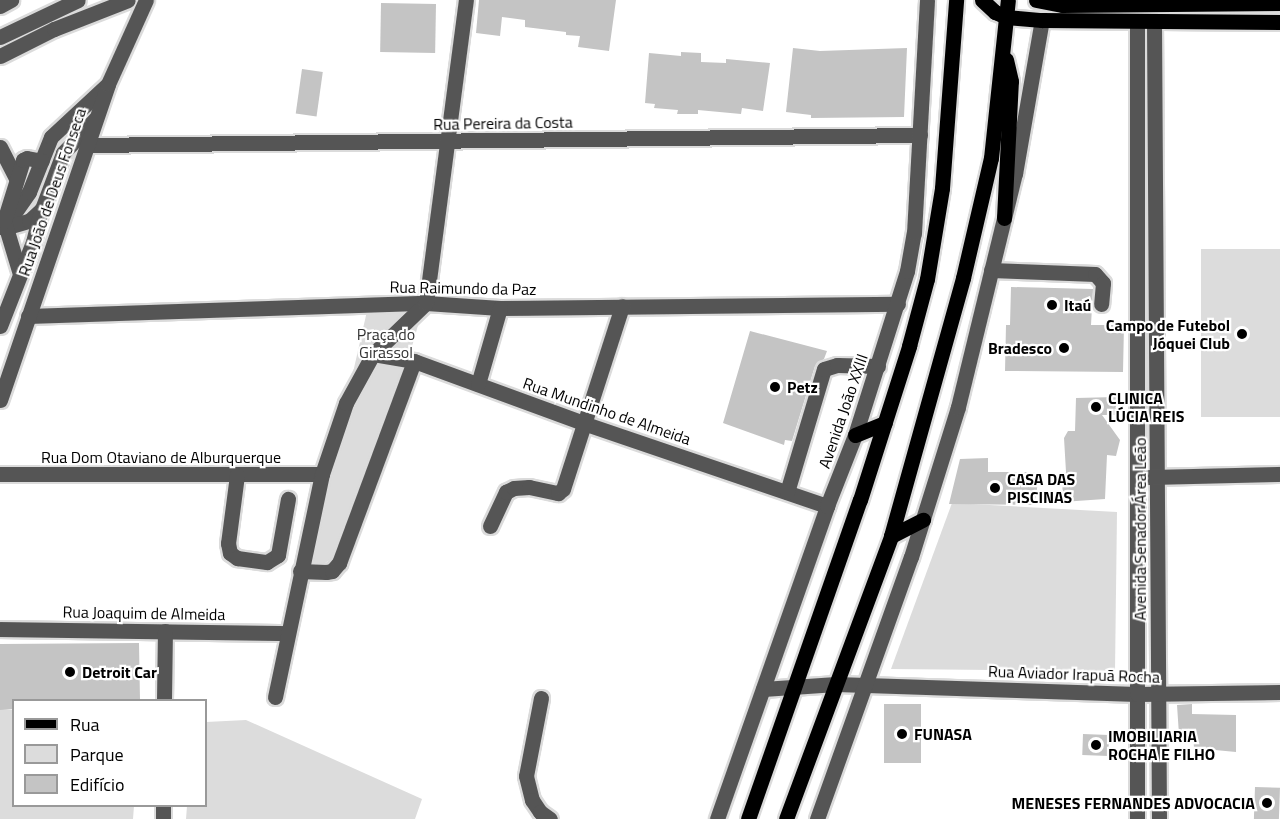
<!DOCTYPE html>
<meta charset="utf-8">
<style>
body{margin:0}
#map{position:relative;width:1280px;height:819px;overflow:hidden;background:#fff;font-family:"Titillium Web",sans-serif}
div>[style]{position:absolute}
[style*='--x']{left:calc(var(--x)*1px);top:calc(var(--y)*1px);width:calc(var(--w)*1px);rotate:calc(var(--a)*1deg)}
.green>*{inset:0;background:#dcdcdc;transform-origin:0 0}
.building>*{inset:0;background:#c4c4c4;transform-origin:0 0}
.roads{filter:drop-shadow(2px 0 #dbdbdb) drop-shadow(-2px 0 #dbdbdb) drop-shadow(0 2px #dbdbdb) drop-shadow(0 -2px #dbdbdb)}
.minor>*{height:15px;margin:-7.5px;padding:0 7.5px;transform-origin:7.5px;border-radius:7.5px;background:#555}
.major>*{height:15px;margin:-7.5px;padding:0 7.5px;transform-origin:7.5px;border-radius:7.5px;background:#000}
.dots>*{width:16px;height:16px;translate:-50% -50%;box-sizing:border-box;border:3px solid #fff;border-radius:50%}
span{translate:-50% -50%;white-space:nowrap;text-align:center;line-height:1.15;-webkit-text-stroke:4.5px #fff;paint-order:stroke}
.street-label{font-size:16px;color:#000}
.poi-label{font-size:16px;color:#000;font-weight:700}
.left{translate:0 -50%;text-align:left}
.right{translate:-100% -50%;text-align:right}
.park-label{font-size:16px;color:#333}
.legend{position:absolute;left:12px;top:699px;width:195px;height:108px;box-sizing:border-box;background:#fff;border:2px solid #999;margin:0;padding:8px 10px;list-style:none;font-size:18px;color:#000}
.legend li{display:flex;align-items:center;gap:12px;height:30px}
.legend b{width:30px;border:2px solid #999}
</style>
<div id="map">
<div class="green">
<i style="left:1280px;top:249px;width:168px;height:79px;rotate:90deg"></i>
<i style="clip-path:polygon(367px 311px,422px 311px,411px 350px,331px 559px,321px 566px,309px 566px)"></i>
<i style="clip-path:polygon(952px 503px,1117px 512px,1115px 671px,891px 669px)"></i>
<i style="clip-path:polygon(0 709px,13px 710px,14px 806px,134px 806px,133px 819px,0 819px)"></i>
<i style="clip-path:polygon(246px 720px,422px 799px,415px 819px,186px 819px,187px 806px,206px 806px,206px 722px)"></i>
</div>
<div class="building">
<i style="clip-path:polygon(479px 0,616px 0,609px 51px,578px 47px,580px 36px,566px 35px,566px 32px,525px 27px,525px 20px,502px 17px,500px 36px,476px 33px)"></i>
<i style="left:381px;top:3px;width:55px;height:49px;rotate:1deg"></i>
<i style="clip-path:polygon(793px 48px,820px 51px,907px 48px,904px 117px,811px 118px,811px 115px,786px 112px)"></i>
<i style="clip-path:polygon(681px 52px,701px 53px,701px 62px,726px 63px,726px 59px,770px 63px,763px 111px,742px 108px,741px 114px,698px 110px,698px 114px,677px 114px,678px 110px,654px 108px,655px 104px,645px 103px,649px 53px,681px 56px)"></i>
<i style="left:302px;top:69px;width:21px;height:45px;rotate:8deg"></i>
<i style="clip-path:polygon(1011px 287px,1093px 289px,1091px 325px,1124px 325px,1123px 372px,1005px 371px,1006px 325px,1010px 325px)"></i>
<i style="clip-path:polygon(750px 331px,827px 351px,824px 359px,815px 366px,792px 441px,785px 440px,784px 445px,723px 423px)"></i>
<i style="clip-path:polygon(1116px 397px,1116px 415px,1102px 415px,1120px 440px,1116px 456px,1107px 455px,1105px 499px,1062px 502px,1063px 472px,1066px 472px,1064px 438px,1068px 431px,1075px 431px,1076px 398px)"></i>
<i style="clip-path:polygon(988px 458px,988px 472px,1040px 472px,1034px 505px,949px 504px,960px 459px)"></i>
<i style="clip-path:polygon(139px 643px,140px 700px,14px 700px,14px 709px,0 710px,0 644px)"></i>
<i style="left:884px;top:704px;width:37px;height:59px"></i>
<i style="clip-path:polygon(1192px 704px,1192px 714px,1236px 715px,1236px 752px,1194px 748px,1193px 735px,1179px 735px,1177px 705px)"></i>
<i style="left:1083px;top:734px;width:26px;height:21px;rotate:2deg"></i>
<i style="left:1255px;top:787px;width:25px;height:32px;rotate:2deg"></i>
</div>
<div class="roads">
<div class="minor">
<i style="--x:0;--y:6;--w:13;--a:-29"></i>
<i style="--x:1137;--y:23;--w:796;--a:90"></i>
<i style="--x:1154;--y:23;--w:796;--a:89.64"></i>
<i style="--x:0;--y:37;--w:86;--a:-25.4"></i>
<i style="--x:0;--y:56;--w:60;--a:-26.6"></i>
<i style="--x:54;--y:29;--w:79;--a:-21.4"></i>
<i style="--x:88;--y:145;--w:832;--a:-0.69"></i>
<i style="--x:0;--y:147;--w:35;--a:63"></i>
<i style="--x:4;--y:228;--w:44;--a:-55.2"></i>
<i style="--x:29;--y:192;--w:59;--a:-68.2"></i>
<i style="--x:51;--y:137;--w:76;--a:-42.9"></i>
<i style="--x:4;--y:228;--w:26;--a:-16"></i>
<i style="--x:29;--y:221;--w:18;--a:-43"></i>
<i style="--x:42;--y:209;--w:60;--a:-69.4"></i>
<i style="--x:63;--y:153;--w:47;--a:-46.7"></i>
<i style="--x:991;--y:270;--w:104;--a:2.2"></i>
<i style="--x:1095;--y:274;--w:12;--a:48"></i>
<i style="--x:1103;--y:283;--w:21;--a:95"></i>
<i style="--x:20;--y:274;--w:55;--a:-106.8"></i>
<i style="--x:4;--y:221;--w:64;--a:-72.7"></i>
<i style="--x:23;--y:160;--w:4;--a:-27"></i>
<i style="--x:27;--y:158;--w:15;--a:11"></i>
<i style="--x:28;--y:316;--w:398;--a:-1.9"></i>
<i style="--x:426;--y:303;--w:74;--a:3.9"></i>
<i style="--x:500;--y:308;--w:398;--a:-0.6"></i>
<i style="--x:0;--y:326;--w:90;--a:-68.6"></i>
<i style="--x:33;--y:242;--w:33;--a:-76"></i>
<i style="--x:373;--y:354;--w:42;--a:9.7"></i>
<i style="--x:414;--y:361;--w:180;--a:20.1"></i>
<i style="--x:583;--y:423;--w:258;--a:18.8"></i>
<i style="--x:478;--y:384;--w:79;--a:-73.9"></i>
<i style="--x:0;--y:400;--w:334;--a:-71.1"></i>
<i style="--x:108;--y:84;--w:92;--a:-65.7"></i>
<i style="--x:0;--y:474;--w:322;--a:0"></i>
<i style="--x:237;--y:475;--w:69;--a:97.5"></i>
<i style="--x:228;--y:543;--w:10;--a:79"></i>
<i style="--x:230;--y:553;--w:9;--a:36"></i>
<i style="--x:237;--y:558;--w:30;--a:8"></i>
<i style="--x:267;--y:562;--w:13;--a:-32"></i>
<i style="--x:278;--y:555;--w:57;--a:-79.9"></i>
<i style="--x:1148;--y:477;--w:132;--a:-1.3"></i>
<i style="--x:787;--y:492;--w:128;--a:-73.3"></i>
<i style="--x:824;--y:369;--w:14;--a:-17"></i>
<i style="--x:837;--y:365;--w:41;--a:1.4"></i>
<i style="--x:490;--y:526;--w:38;--a:-65"></i>
<i style="--x:506;--y:492;--w:9;--a:-27"></i>
<i style="--x:514;--y:488;--w:15;--a:-4"></i>
<i style="--x:529;--y:487;--w:30;--a:12"></i>
<i style="--x:558;--y:493;--w:6;--a:-39"></i>
<i style="--x:563;--y:489;--w:192;--a:-72.1"></i>
<i style="--x:300;--y:571;--w:26;--a:2"></i>
<i style="--x:326;--y:572;--w:6;--a:-9"></i>
<i style="--x:332;--y:571;--w:11;--a:-49"></i>
<i style="--x:339;--y:563;--w:215;--a:-69.6"></i>
<i style="--x:0;--y:629;--w:288;--a:0.8"></i>
<i style="--x:763;--y:689;--w:73;--a:-3.9"></i>
<i style="--x:836;--y:684;--w:301;--a:1.9"></i>
<i style="--x:1137;--y:694;--w:143;--a:-0.8"></i>
<i style="--x:275;--y:697;--w:228;--a:-78.1"></i>
<i style="--x:322;--y:474;--w:75;--a:-71.3"></i>
<i style="--x:346;--y:403;--w:56;--a:-61.1"></i>
<i style="--x:373;--y:354;--w:74;--a:-43.9"></i>
<i style="--x:426;--y:303;--w:306;--a:-82.5"></i>
<i style="--x:541;--y:698;--w:79;--a:100.9"></i>
<i style="--x:526;--y:776;--w:25;--a:76"></i>
<i style="--x:532;--y:800;--w:14;--a:56"></i>
<i style="--x:540;--y:812;--w:12;--a:35"></i>
<i style="--x:164;--y:700;--w:69;--a:-89.2"></i>
<i style="--x:163;--y:819;--w:13;--a:-90"></i>
<i style="--x:717;--y:819;--w:332;--a:-70.6"></i>
<i style="--x:827;--y:506;--w:76;--a:-68.5"></i>
<i style="--x:855;--y:435;--w:172;--a:-72.4"></i>
<i style="--x:907;--y:271;--w:39;--a:-80"></i>
<i style="--x:914;--y:233;--w:233;--a:-86.8"></i>
<i style="--x:817;--y:819;--w:278;--a:-70.3"></i>
<i style="--x:911;--y:557;--w:157;--a:-72.6"></i>
<i style="--x:958;--y:407;--w:240;--a:-76.3"></i>
<i style="--x:1015;--y:174;--w:156;--a:-80.1"></i>
</div>
<div class="major">
<i style="--x:982;--y:0;--w:18;--a:43"></i>
<i style="--x:995;--y:12;--w:12;--a:24"></i>
<i style="--x:1006;--y:17;--w:36;--a:5"></i>
<i style="--x:1042;--y:20;--w:238;--a:0.5"></i>
<i style="--x:1036;--y:0;--w:26;--a:11"></i>
<i style="--x:1062;--y:5;--w:218;--a:-0.5"></i>
<i style="--x:1004;--y:218;--w:137;--a:-87.1"></i>
<i style="--x:1011;--y:81;--w:22;--a:-103"></i>
<i style="--x:855;--y:435;--w:32;--a:-22"></i>
<i style="--x:891;--y:536;--w:36;--a:-27"></i>
<i style="--x:748;--y:819;--w:338;--a:-70.7"></i>
<i style="--x:860;--y:500;--w:162;--a:-72.3"></i>
<i style="--x:909;--y:346;--w:69;--a:-75"></i>
<i style="--x:927;--y:279;--w:92;--a:-80.6"></i>
<i style="--x:942;--y:188;--w:189;--a:-85.7"></i>
<i style="--x:786;--y:819;--w:302;--a:-69.6"></i>
<i style="--x:891;--y:536;--w:268;--a:-74.4"></i>
<i style="--x:963;--y:278;--w:123;--a:-76.9"></i>
<i style="--x:991;--y:158;--w:159;--a:-83.9"></i>
</div>
</div>
<div class="dots">
<i style="left:1052px;top:305px;background:#000"></i>
<i style="left:1242px;top:334px;background:#000"></i>
<i style="left:1064px;top:348px;background:#000"></i>
<i style="left:775px;top:387px;background:#000"></i>
<i style="left:1096px;top:407px;background:#000"></i>
<i style="left:995px;top:488px;background:#000"></i>
<i style="left:70px;top:672px;background:#000"></i>
<i style="left:902px;top:734px;background:#000"></i>
<i style="left:1096px;top:745px;background:#000"></i>
<i style="left:1267px;top:803px;background:#000"></i>
</div>
<div class="street-label">
<span style="left:503px;top:123px;rotate:-1deg">Rua Pereira da Costa</span>
<span style="left:52px;top:192px;rotate:-71deg">Rua João de Deus Fonseca</span>
<span style="left:463px;top:288px;rotate:1deg">Rua Raimundo da Paz</span>
<span style="left:607px;top:411px;rotate:19deg">Rua Mundinho de Almeida</span>
<span style="left:843px;top:411px;rotate:-71deg">Avenida João XXIII</span>
<span style="left:161px;top:457px">Rua Dom Otaviano de Alburquerque</span>
<span style="left:1140px;top:529px;rotate:-90deg">Avenida Senador Área Leão</span>
<span style="left:144px;top:613px;rotate:1deg">Rua Joaquim de Almeida</span>
<span style="left:1074px;top:674px;rotate:2deg">Rua Aviador Irapuã Rocha</span>
</div>
<div class="poi-label">
<span class="left" style="left:1064px;top:305px">Itaú</span>
<span class="right" style="left:1230px;top:334px">Campo de Futebol<br>Jóquei Club</span>
<span class="right" style="left:1052px;top:348px">Bradesco</span>
<span class="left" style="left:787px;top:387px">Petz</span>
<span class="left" style="left:1108px;top:407px">CLINICA<br>LÚCIA REIS</span>
<span class="left" style="left:1007px;top:488px">CASA DAS<br>PISCINAS</span>
<span class="left" style="left:82px;top:672px">Detroit Car</span>
<span class="left" style="left:914px;top:734px">FUNASA</span>
<span class="left" style="left:1108px;top:745px">IMOBILIARIA<br>ROCHA E FILHO</span>
<span class="right" style="left:1255px;top:803px">MENESES FERNANDES ADVOCACIA</span>
</div>
<div class="park-label">
<span style="left:386px;top:343px">Praça do<br>Girassol</span>
</div>
<ul class="legend">
<li><b style="height:8px;background:#000"></b>Rua</li>
<li><b style="height:16px;background:#dcdcdc"></b>Parque</li>
<li><b style="height:16px;background:#c4c4c4"></b>Edifício</li>
</ul>
</div>
